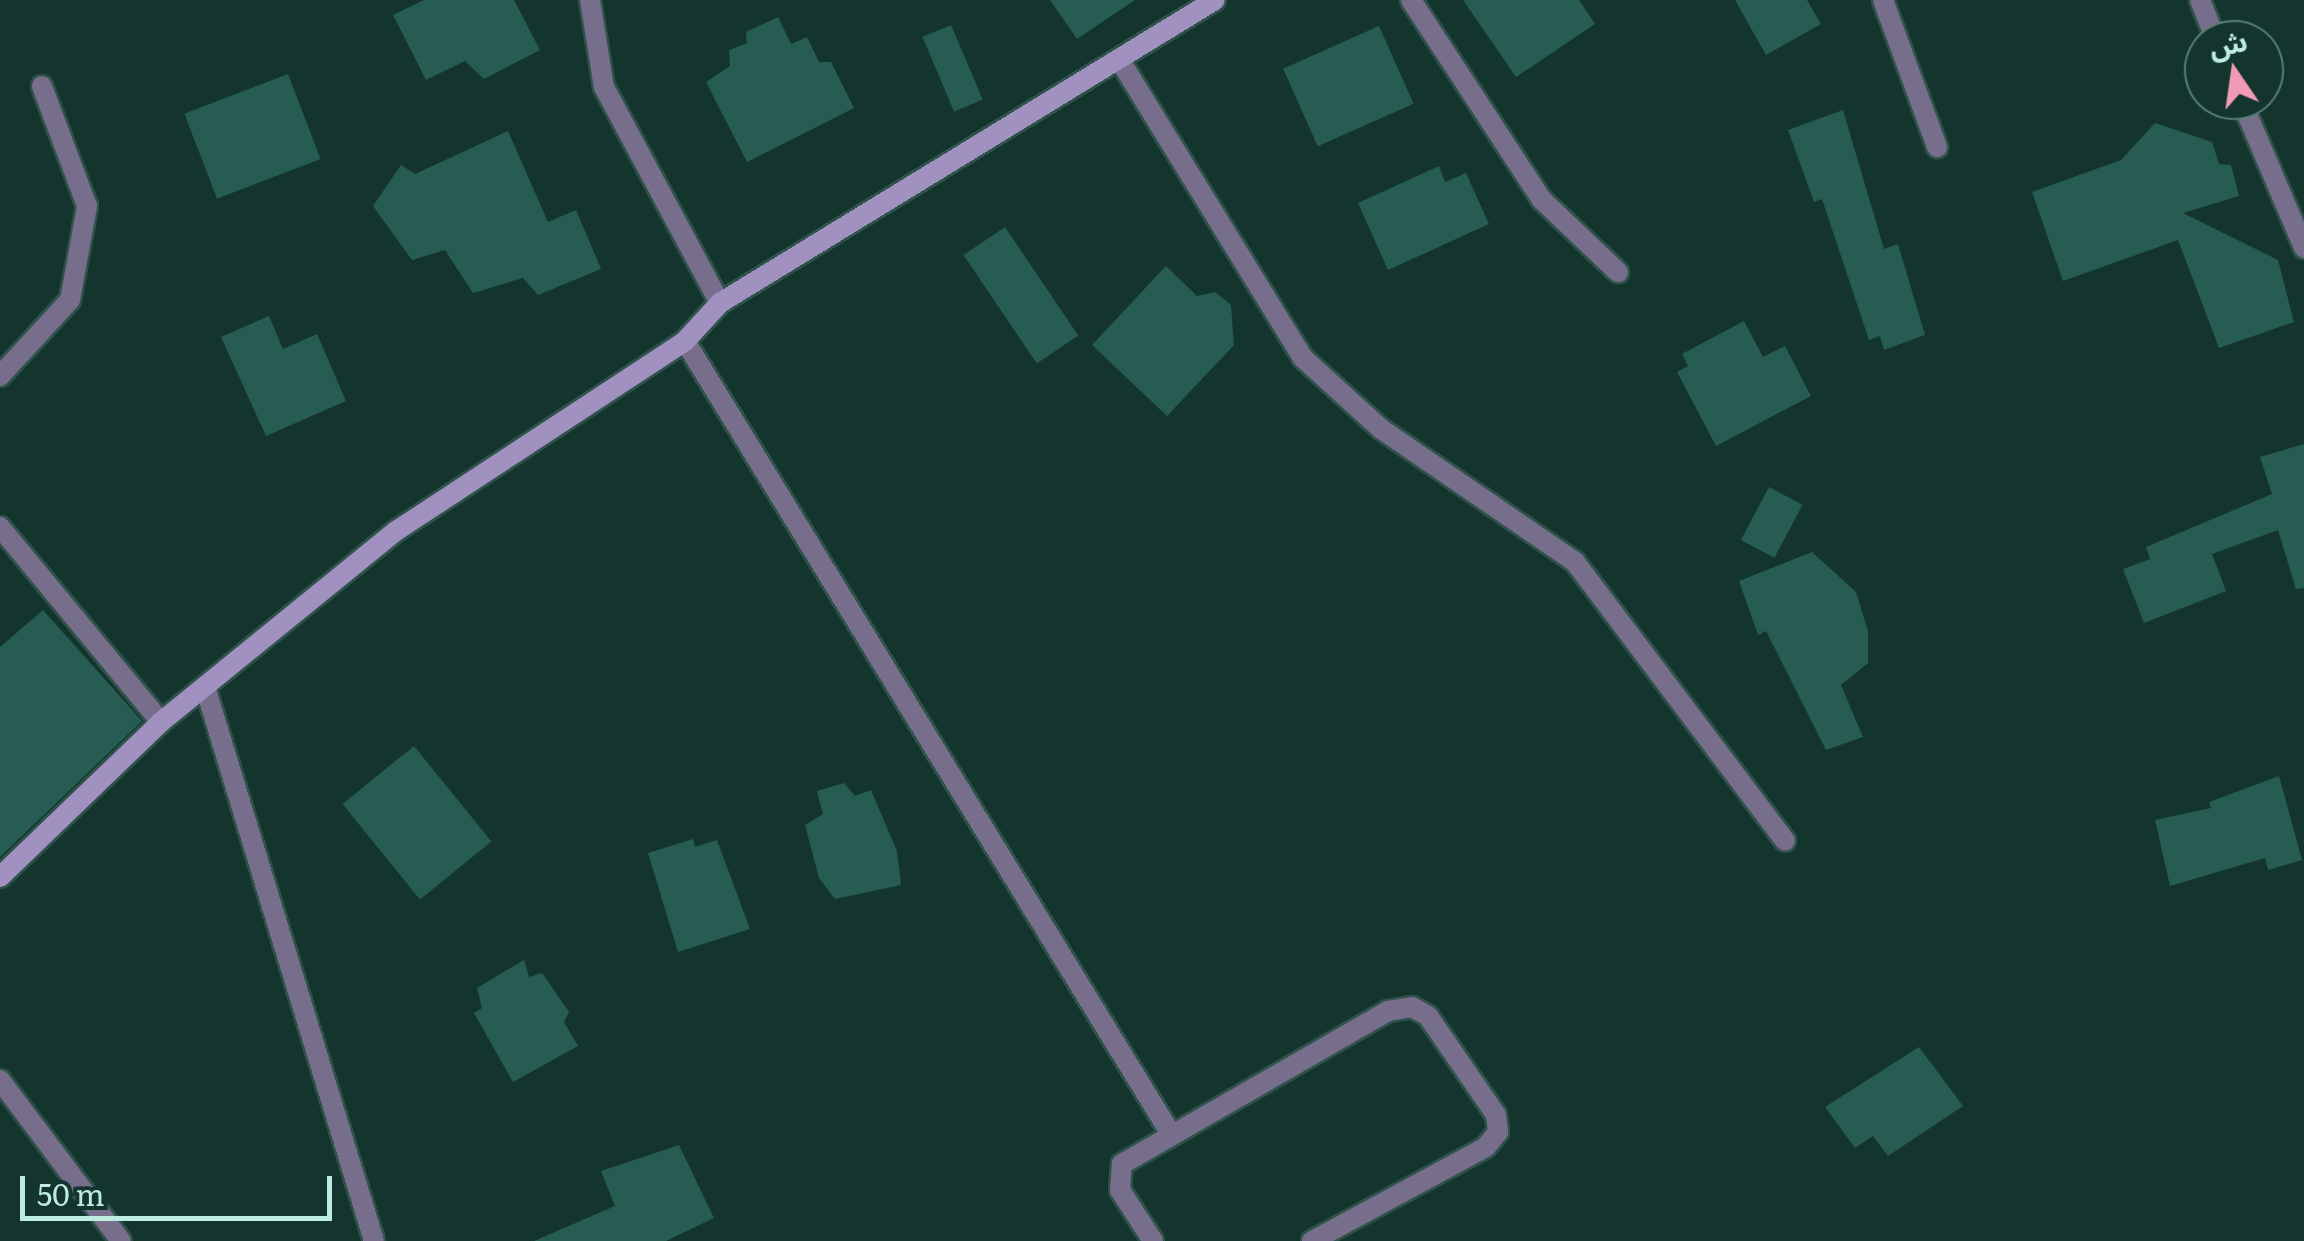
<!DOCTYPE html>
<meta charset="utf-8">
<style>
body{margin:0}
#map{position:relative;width:2304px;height:1241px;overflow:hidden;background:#14352e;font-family:Literata,"Noto Sans Arabic",serif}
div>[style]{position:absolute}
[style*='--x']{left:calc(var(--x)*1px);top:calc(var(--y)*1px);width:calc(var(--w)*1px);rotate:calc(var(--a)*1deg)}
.building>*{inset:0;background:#265c52;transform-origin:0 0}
.roads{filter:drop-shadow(2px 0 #2f524b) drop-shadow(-2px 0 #2f524b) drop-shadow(0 2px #2f524b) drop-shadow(0 -2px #2f524b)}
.lane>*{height:20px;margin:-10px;padding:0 10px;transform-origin:10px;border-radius:10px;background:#776e8b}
.street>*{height:20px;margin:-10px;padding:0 10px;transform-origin:10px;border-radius:10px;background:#776e8b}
.secondary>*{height:20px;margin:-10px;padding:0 10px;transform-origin:10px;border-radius:10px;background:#a091c0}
span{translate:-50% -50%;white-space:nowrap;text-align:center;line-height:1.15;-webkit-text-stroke:8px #14352e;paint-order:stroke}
.north{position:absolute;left:2184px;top:20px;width:100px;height:100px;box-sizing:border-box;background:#14352e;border:2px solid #587e76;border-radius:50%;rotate:347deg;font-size:28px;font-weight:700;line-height:40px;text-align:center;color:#bdece1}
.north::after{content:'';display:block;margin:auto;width:35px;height:45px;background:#f09ab6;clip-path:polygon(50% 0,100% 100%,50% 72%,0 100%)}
.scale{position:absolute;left:20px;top:1176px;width:312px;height:45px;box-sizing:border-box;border:5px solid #bdece1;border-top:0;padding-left:12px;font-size:30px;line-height:35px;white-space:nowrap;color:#bdece1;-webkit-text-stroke:8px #14352e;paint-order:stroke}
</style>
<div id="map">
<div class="building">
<i style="clip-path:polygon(424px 0,514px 0,540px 50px,484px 79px,465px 61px,426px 80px,393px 15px)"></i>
<i style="clip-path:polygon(1050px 0,1135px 0,1077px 39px)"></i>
<i style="clip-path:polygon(1463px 0,1579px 0,1595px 24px,1516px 77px)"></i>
<i style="clip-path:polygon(1735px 0,1807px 0,1821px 24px,1766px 55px)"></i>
<i style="clip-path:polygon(778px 17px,791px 44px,807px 37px,819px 62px,831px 62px,854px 108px,747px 162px,706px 82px,730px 66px,729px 50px,747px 43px,746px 32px)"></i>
<i style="left:951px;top:25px;width:81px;height:31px;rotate:67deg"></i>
<i style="left:1379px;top:26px;width:85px;height:105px;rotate:66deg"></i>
<i style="left:288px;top:74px;width:91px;height:111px;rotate:69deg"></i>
<i style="clip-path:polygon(1843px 110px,1884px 249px,1898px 244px,1925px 335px,1884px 350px,1880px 336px,1869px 340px,1822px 199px,1814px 202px,1788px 130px)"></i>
<i style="clip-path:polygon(2155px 123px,2212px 142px,2219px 164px,2231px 165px,2239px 196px,2183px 213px,2278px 260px,2294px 322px,2219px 348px,2178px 240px,2063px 281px,2032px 192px,2121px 160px)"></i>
<i style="clip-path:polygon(508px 131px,548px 222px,576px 210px,601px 269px,538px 295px,523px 278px,473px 293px,445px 250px,412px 260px,373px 206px,401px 165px,415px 174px)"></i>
<i style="clip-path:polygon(1439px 166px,1445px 182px,1466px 173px,1489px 224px,1388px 270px,1358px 203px)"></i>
<i style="left:1005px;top:227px;width:131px;height:50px;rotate:56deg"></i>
<i style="clip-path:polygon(1166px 266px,1197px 296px,1215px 292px,1231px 305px,1234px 345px,1167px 416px,1092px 345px)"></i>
<i style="clip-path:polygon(269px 316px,283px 349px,317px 334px,346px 401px,266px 436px,221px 337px)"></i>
<i style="clip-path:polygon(1744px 321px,1763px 357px,1785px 346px,1811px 396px,1716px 446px,1677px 372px,1688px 366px,1682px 354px)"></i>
<i style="clip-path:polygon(2304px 444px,2304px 588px,2296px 589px,2278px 530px,2212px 554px,2226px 591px,2144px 623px,2123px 569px,2150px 559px,2146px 547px,2272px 494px,2260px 457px)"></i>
<i style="left:1769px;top:487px;width:38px;height:60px;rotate:28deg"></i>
<i style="clip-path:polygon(1812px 552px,1856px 592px,1868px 631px,1868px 663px,1841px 685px,1863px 737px,1826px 750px,1766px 631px,1758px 635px,1739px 581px)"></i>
<i style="clip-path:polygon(43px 610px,142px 721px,0 857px,0 647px)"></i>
<i style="left:414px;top:746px;width:123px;height:92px;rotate:51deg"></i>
<i style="clip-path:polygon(2279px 776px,2302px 860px,2268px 870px,2265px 858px,2170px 886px,2155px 820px,2211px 808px,2209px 802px)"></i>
<i style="clip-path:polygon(844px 783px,855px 796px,871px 790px,897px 851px,901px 885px,835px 899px,819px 878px,805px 825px,823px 814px,817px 791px)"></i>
<i style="clip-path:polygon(693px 839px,695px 847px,717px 840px,750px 929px,678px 952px,648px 853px)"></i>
<i style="clip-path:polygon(524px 960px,529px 977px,542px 973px,569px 1012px,564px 1022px,578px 1046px,513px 1082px,474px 1013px,482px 1008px,477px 988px)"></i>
<i style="clip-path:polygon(1919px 1047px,1963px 1106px,1888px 1156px,1873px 1136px,1855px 1148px,1825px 1107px)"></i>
<i style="clip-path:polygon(679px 1145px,714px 1218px,666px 1241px,534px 1241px,615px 1206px,601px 1171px)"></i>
</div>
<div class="roads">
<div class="lane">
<i style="--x:1411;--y:0;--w:239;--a:56.8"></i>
<i style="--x:1542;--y:200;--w:105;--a:43.5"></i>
</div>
<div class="street">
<i style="--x:590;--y:0;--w:88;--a:80.9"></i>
<i style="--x:604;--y:87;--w:245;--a:61.8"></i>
<i style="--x:1883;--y:0;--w:157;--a:69.8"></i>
<i style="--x:2200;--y:0;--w:43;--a:68.2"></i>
<i style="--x:1119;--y:59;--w:351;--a:58.4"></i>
<i style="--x:1303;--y:358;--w:105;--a:42.3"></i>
<i style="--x:1381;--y:429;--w:235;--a:34.4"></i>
<i style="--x:1575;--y:562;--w:349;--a:53"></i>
<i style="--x:2241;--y:100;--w:161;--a:66.9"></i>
<i style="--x:685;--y:341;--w:930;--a:58.5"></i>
<i style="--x:0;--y:376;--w:103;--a:-47.4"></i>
<i style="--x:70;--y:300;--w:96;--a:-79.7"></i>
<i style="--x:87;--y:206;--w:128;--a:-110.6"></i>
<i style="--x:0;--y:527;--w:253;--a:50.5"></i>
<i style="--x:206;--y:690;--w:576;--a:73.04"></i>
<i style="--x:0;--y:1080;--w:201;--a:53.1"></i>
<i style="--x:1153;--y:1241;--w:61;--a:-122.9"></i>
<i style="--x:1120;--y:1190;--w:26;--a:-86"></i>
<i style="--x:1122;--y:1164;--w:307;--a:-29.9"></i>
<i style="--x:1388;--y:1011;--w:24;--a:-9"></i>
<i style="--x:1412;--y:1007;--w:18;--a:29"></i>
<i style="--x:1428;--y:1016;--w:120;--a:55.5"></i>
<i style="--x:1496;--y:1115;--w:17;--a:83"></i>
<i style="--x:1498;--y:1132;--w:19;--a:129"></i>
<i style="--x:1486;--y:1147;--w:198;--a:151.6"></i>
</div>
<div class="secondary">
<i style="--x:0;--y:877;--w:223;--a:-43.9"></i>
<i style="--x:161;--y:722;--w:303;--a:-39.1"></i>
<i style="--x:396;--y:531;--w:346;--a:-33.3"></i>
<i style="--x:685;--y:341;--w:52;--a:-47.4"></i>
<i style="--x:720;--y:303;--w:580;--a:-31.47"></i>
</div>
</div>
<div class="north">ش</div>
<div class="scale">50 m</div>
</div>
